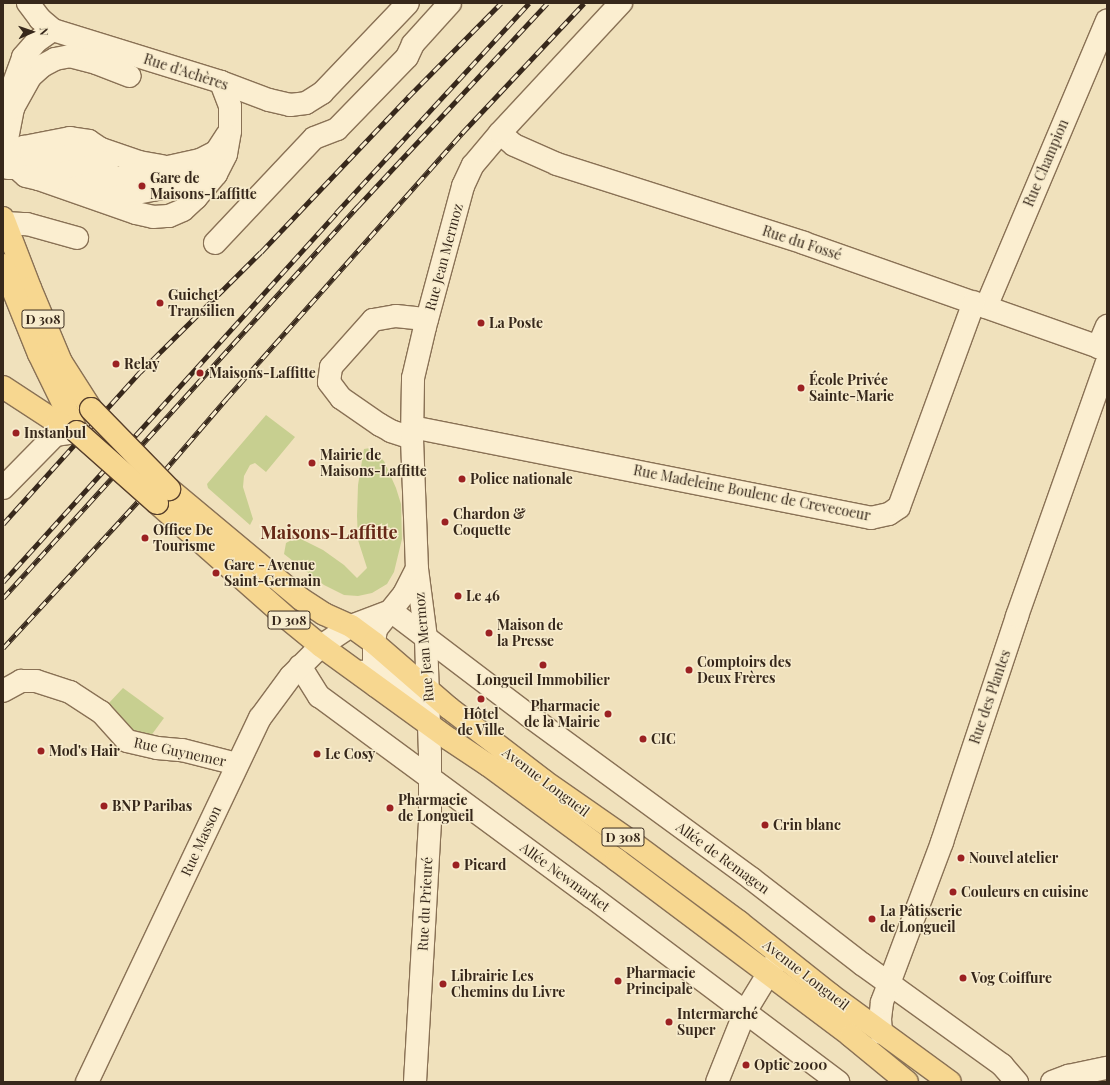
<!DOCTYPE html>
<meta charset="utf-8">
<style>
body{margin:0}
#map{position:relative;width:1110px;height:1085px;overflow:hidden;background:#f0e1bc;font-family:"Playfair Display",serif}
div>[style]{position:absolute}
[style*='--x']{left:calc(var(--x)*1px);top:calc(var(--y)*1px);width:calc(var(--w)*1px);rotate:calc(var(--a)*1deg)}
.green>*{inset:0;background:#c7cf90}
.roads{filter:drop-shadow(1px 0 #897155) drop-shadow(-1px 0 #897155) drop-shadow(0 1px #897155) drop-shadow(0 -1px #897155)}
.minor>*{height:22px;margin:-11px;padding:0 11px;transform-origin:11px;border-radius:11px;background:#fbeed0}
.major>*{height:22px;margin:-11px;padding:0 11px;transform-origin:11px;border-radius:11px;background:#f7d790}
.rail>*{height:4.5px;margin-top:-2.25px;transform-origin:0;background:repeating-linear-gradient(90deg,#f7ebcc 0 9px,#37281b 0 18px);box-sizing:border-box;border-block:1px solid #37281b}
.bridges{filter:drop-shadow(1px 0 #563e2a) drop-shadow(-1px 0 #563e2a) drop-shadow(0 1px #563e2a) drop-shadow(0 -1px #563e2a)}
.major-bridge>*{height:22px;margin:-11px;padding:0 11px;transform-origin:11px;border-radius:11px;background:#f7d790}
.dots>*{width:11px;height:11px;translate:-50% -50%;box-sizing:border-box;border:2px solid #f7ebcc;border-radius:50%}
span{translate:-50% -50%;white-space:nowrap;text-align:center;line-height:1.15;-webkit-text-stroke:3px #f7ebcc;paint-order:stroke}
.shield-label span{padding:1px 3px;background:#f7ebcc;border:1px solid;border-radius:3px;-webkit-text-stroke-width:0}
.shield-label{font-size:13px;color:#37281b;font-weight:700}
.street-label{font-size:14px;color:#37281b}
.poi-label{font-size:14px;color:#37281b;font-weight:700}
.left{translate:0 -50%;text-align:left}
.right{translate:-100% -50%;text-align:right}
.district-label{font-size:18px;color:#662817;font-weight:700}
.frame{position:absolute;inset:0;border:4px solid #37281b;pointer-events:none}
.north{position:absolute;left:12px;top:12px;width:40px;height:40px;-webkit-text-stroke:3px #f7ebcc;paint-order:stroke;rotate:88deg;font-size:11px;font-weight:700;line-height:16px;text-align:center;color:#37281b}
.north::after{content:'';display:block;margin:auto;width:14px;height:18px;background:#37281b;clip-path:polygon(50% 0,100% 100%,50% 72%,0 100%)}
</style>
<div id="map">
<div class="green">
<i style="clip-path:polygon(266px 415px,295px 437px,266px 472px,255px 463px,250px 465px,244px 476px,243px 487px,253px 519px,250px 525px,208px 488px,207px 484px)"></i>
<i style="clip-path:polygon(370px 448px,384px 461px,396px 488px,401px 504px,402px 539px,394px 572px,387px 584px,372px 593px,358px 596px,344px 595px,324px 585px,284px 554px,286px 543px,297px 537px,323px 550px,344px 565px,357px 578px,367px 568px,358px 540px,357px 516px,358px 485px,364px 449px)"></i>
<i style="clip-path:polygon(123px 688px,164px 718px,150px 737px,135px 734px,108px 704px)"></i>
</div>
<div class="roads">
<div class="minor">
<i style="--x:28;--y:3;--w:20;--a:53"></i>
<i style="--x:40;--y:19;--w:17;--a:40"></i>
<i style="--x:53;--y:30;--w:176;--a:17.2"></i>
<i style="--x:221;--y:82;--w:51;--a:20.6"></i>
<i style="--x:269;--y:100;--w:22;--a:13"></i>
<i style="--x:290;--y:105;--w:16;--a:-7"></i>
<i style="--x:306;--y:103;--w:19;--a:-32"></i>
<i style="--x:322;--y:93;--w:124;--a:-46.3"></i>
<i style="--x:13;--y:108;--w:37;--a:-61"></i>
<i style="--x:31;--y:76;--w:15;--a:-42"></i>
<i style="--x:42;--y:66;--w:15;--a:-28"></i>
<i style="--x:55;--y:59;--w:15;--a:-11"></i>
<i style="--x:70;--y:56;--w:27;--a:15"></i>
<i style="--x:96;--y:63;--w:36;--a:21"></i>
<i style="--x:500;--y:133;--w:18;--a:41"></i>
<i style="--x:514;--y:145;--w:47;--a:23.8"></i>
<i style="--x:557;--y:164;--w:259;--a:17.7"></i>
<i style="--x:804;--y:243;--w:321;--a:19.4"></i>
<i style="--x:3;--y:140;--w:4;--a:-14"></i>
<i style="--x:7;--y:139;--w:32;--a:-79"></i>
<i style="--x:13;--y:108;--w:20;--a:-93"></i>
<i style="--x:12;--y:88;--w:33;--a:-70"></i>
<i style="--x:23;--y:57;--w:21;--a:-49"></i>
<i style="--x:37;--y:41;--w:19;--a:-35"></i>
<i style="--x:3;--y:158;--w:24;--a:-28"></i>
<i style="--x:24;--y:147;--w:47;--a:-11.1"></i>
<i style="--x:70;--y:138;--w:19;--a:9"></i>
<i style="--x:89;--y:141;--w:14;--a:34"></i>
<i style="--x:101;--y:149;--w:40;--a:18.9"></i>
<i style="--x:139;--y:162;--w:23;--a:10"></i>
<i style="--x:8;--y:168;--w:9;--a:0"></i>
<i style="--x:17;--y:168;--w:86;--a:-12.7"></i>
<i style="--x:17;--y:168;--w:12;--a:42"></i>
<i style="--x:26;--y:176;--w:13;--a:13"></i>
<i style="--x:39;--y:179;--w:103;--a:19.3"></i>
<i style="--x:136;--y:213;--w:17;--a:13"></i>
<i style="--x:153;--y:217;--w:16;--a:-4"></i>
<i style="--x:169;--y:216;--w:15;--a:-23"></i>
<i style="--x:183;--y:210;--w:18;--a:-43"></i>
<i style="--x:196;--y:198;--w:31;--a:-50"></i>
<i style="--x:216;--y:174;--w:22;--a:-63"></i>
<i style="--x:226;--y:154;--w:23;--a:-80"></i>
<i style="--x:230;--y:131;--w:25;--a:-90"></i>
<i style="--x:230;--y:106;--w:26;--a:-111"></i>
<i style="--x:39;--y:179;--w:71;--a:-13.8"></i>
<i style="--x:69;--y:189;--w:134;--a:-12.5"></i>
<i style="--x:200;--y:160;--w:18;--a:-27"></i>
<i style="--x:216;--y:152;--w:20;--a:-57"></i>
<i style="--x:100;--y:200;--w:91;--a:-10.8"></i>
<i style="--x:189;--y:183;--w:28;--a:-18"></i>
<i style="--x:5;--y:223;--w:22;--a:3"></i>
<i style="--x:27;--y:224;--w:52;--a:15.6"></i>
<i style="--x:215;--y:243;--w:144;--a:-46.7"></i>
<i style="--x:314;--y:138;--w:25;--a:-21"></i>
<i style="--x:337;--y:129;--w:100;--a:-45.8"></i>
<i style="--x:407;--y:57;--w:14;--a:-65"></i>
<i style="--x:413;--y:44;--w:55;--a:-47.9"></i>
<i style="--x:986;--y:307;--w:311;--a:-67.1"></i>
<i style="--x:1098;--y:347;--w:23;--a:-67"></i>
<i style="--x:412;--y:427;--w:468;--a:11.2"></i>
<i style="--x:871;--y:518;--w:18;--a:-13"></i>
<i style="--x:889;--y:514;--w:12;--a:-35"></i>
<i style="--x:899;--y:507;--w:218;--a:-69.9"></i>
<i style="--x:412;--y:438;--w:22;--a:-162"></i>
<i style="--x:391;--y:431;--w:13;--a:-151"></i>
<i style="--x:380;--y:425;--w:47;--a:-145.3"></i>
<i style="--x:341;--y:398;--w:20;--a:-127"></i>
<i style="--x:329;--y:382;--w:15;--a:-82"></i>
<i style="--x:331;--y:367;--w:63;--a:-48.2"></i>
<i style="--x:373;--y:320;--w:23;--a:-10"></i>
<i style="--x:396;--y:316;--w:31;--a:6"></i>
<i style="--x:3;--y:488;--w:74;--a:-45.5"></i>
<i style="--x:55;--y:435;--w:22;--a:-8"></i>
<i style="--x:391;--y:611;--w:172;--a:37.2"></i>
<i style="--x:528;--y:715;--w:278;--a:36.2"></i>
<i style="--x:752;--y:879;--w:139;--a:37.7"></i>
<i style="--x:862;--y:964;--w:173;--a:35.8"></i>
<i style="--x:1002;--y:1065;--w:23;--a:49"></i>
<i style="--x:300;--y:666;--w:36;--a:58"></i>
<i style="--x:319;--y:696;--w:339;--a:36.4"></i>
<i style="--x:592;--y:897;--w:308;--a:36.9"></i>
<i style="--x:360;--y:672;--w:14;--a:-4"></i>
<i style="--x:374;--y:671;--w:13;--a:4"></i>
<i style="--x:387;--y:672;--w:33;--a:38"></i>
<i style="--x:413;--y:692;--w:7;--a:27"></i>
<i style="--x:419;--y:695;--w:11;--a:-22"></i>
<i style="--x:376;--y:686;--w:15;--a:-98"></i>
<i style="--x:374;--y:671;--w:28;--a:-90"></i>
<i style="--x:374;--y:643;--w:14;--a:-82"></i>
<i style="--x:376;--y:629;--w:45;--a:-51.3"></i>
<i style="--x:404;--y:594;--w:28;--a:-63"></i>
<i style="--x:3;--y:691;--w:21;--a:-29"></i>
<i style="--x:21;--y:681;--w:15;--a:0"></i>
<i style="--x:36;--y:681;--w:36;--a:18"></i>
<i style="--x:70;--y:692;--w:37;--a:33"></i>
<i style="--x:101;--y:712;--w:39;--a:48"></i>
<i style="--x:127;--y:741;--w:31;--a:13"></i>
<i style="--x:157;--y:748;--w:25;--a:5"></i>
<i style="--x:182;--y:750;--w:57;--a:14.3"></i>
<i style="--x:881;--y:1033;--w:14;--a:-94"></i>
<i style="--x:880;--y:1019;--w:17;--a:-83"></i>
<i style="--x:882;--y:1002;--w:171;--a:-69.4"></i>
<i style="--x:942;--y:842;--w:238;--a:-71.6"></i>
<i style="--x:1017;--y:616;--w:269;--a:-70.5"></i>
<i style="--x:87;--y:1082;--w:403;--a:-64.6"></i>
<i style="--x:260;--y:718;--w:52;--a:-53.6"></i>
<i style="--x:291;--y:676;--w:42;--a:-45"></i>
<i style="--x:321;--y:646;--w:36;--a:-34"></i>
<i style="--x:351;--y:626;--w:43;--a:-20.6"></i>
<i style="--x:415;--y:1082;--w:262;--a:-86.7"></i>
<i style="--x:430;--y:820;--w:66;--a:-90"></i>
<i style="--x:430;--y:754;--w:116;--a:-92"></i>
<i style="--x:426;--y:638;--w:70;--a:-97.4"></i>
<i style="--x:417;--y:569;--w:131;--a:-92.2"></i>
<i style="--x:412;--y:438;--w:60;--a:-89"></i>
<i style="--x:413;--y:378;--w:52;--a:-76.8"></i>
<i style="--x:425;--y:327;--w:146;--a:-74.9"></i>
<i style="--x:463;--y:186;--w:23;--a:-65"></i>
<i style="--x:473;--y:165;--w:42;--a:-49.8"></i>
<i style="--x:500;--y:133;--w:178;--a:-47.1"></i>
<i style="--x:717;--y:1082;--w:75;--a:-68.2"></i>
<i style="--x:745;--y:1012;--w:66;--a:-58.7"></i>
<i style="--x:1052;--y:1082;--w:17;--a:-21"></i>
<i style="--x:1068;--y:1076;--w:40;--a:-12"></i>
</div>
<div class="major">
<i style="--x:3;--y:218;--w:75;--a:68.9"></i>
<i style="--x:30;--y:288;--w:80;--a:67.3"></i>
<i style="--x:61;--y:362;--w:56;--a:57.4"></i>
<i style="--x:3;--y:265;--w:96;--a:68"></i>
<i style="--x:39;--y:354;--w:87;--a:64"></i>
<i style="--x:3;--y:387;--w:66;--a:33.2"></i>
<i style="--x:58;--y:423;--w:21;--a:25"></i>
<i style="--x:169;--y:489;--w:172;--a:39.8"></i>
<i style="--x:301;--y:599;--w:27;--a:33"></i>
<i style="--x:324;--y:614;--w:30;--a:24"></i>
<i style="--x:351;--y:626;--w:29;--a:36"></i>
<i style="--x:374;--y:643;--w:99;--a:40.9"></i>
<i style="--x:449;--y:708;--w:120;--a:37.5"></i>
<i style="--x:544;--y:781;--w:105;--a:34.9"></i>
<i style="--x:630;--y:841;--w:136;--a:36.6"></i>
<i style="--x:739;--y:922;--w:117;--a:38.4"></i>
<i style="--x:831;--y:995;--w:147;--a:36.2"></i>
<i style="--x:157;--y:503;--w:175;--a:41.5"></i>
<i style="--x:288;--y:619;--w:43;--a:39.3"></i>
<i style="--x:321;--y:646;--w:158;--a:36"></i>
<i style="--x:449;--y:739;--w:47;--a:33.7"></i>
<i style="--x:488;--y:765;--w:160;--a:36.4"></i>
<i style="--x:617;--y:860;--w:293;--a:36.9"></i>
<i style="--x:851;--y:1036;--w:72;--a:39.4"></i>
</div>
</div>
<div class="rail">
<i style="--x:3;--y:524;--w:205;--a:-48"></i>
<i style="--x:140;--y:372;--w:170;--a:-44.8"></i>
<i style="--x:261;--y:252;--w:214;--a:-46.5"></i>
<i style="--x:408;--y:97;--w:132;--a:-45.3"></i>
<i style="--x:3;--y:582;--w:497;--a:-47.9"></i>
<i style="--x:336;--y:213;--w:285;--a:-47.4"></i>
<i style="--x:3;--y:598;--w:529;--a:-47.84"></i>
<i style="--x:358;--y:206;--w:277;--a:-47"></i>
<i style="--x:3;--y:648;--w:202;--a:-47.4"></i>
<i style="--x:140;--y:499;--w:132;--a:-49.3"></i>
<i style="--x:226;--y:399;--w:356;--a:-48.4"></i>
<i style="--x:462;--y:133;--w:178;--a:-46.8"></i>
</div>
<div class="bridges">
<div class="major-bridge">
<i style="--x:91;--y:409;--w:112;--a:45.7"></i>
<i style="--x:77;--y:432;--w:107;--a:41.6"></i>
</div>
</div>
<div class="dots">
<i style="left:142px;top:186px;background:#9b2122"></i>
<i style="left:160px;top:303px;background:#9b2122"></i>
<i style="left:481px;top:323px;background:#9b2122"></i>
<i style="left:116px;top:364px;background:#9b2122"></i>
<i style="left:200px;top:373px;background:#9b2122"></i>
<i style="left:801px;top:388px;background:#9b2122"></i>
<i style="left:16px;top:433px;background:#9b2122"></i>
<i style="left:312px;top:463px;background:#9b2122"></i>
<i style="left:462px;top:479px;background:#9b2122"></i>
<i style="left:445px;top:522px;background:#9b2122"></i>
<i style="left:145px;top:538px;background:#9b2122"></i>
<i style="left:216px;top:573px;background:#9b2122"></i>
<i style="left:458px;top:596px;background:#9b2122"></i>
<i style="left:489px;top:633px;background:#9b2122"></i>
<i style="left:543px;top:665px;background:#9b2122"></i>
<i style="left:689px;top:670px;background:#9b2122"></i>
<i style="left:481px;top:699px;background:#9b2122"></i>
<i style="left:608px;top:714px;background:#9b2122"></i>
<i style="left:643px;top:739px;background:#9b2122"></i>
<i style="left:41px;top:751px;background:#9b2122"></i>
<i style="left:317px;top:754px;background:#9b2122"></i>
<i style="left:104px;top:806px;background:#9b2122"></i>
<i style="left:390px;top:808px;background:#9b2122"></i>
<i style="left:765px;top:825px;background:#9b2122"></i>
<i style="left:961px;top:858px;background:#9b2122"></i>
<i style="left:456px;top:865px;background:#9b2122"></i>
<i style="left:953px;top:892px;background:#9b2122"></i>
<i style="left:872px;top:919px;background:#9b2122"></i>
<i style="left:963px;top:978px;background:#9b2122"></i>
<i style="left:618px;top:981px;background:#9b2122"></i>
<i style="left:443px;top:984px;background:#9b2122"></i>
<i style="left:669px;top:1022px;background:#9b2122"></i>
<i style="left:746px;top:1065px;background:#9b2122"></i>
</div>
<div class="shield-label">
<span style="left:43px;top:319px">D 308</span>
<span style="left:289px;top:620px">D 308</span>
<span style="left:623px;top:837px">D 308</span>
</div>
<div class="street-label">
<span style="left:186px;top:72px;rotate:18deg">Rue d'Achères</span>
<span style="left:1046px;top:163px;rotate:-67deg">Rue Champion</span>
<span style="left:802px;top:243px;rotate:18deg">Rue du Fossé</span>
<span style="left:444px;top:257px;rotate:-75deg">Rue Jean Mermoz</span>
<span style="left:752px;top:493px;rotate:11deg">Rue Madeleine Boulenc de Crevecoeur</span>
<span style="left:424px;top:647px;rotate:-95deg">Rue Jean Mermoz</span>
<span style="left:990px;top:697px;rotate:-71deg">Rue des Plantes</span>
<span style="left:180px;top:752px;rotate:12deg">Rue Guynemer</span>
<span style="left:546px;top:782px;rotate:37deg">Avenue Longueil</span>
<span style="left:201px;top:841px;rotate:-65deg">Rue Masson</span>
<span style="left:723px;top:858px;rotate:36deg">Allée de Remagen</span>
<span style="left:565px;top:877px;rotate:36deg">Allée Newmarket</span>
<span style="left:425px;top:904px;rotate:-87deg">Rue du Prieuré</span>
<span style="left:806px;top:975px;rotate:38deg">Avenue Longueil</span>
</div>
<div class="poi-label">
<span class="left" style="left:150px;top:186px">Gare de<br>Maisons-Laffitte</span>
<span class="left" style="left:168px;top:303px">Guichet<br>Transilien</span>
<span class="left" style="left:489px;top:323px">La Poste</span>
<span class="left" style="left:124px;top:364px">Relay</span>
<span class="left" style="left:209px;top:373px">Maisons-Laffitte</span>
<span class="left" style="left:809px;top:388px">École Privée<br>Sainte-Marie</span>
<span class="left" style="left:24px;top:433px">Instanbul</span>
<span class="left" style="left:320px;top:463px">Mairie de<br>Maisons-Laffitte</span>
<span class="left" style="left:470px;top:479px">Police nationale</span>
<span class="left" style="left:453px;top:522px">Chardon &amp;<br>Coquette</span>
<span class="left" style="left:153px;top:538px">Office De<br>Tourisme</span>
<span class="left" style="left:224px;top:573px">Gare - Avenue<br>Saint-Germain</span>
<span class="left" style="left:466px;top:596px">Le 46</span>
<span class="left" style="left:497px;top:633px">Maison de<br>la Presse</span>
<span class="left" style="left:697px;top:670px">Comptoirs des<br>Deux Frères</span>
<span style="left:543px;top:680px">Longueil Immobilier</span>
<span class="right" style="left:600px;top:714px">Pharmacie<br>de la Mairie</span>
<span style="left:481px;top:722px">Hôtel<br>de Ville</span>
<span class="left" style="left:651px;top:739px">CIC</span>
<span class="left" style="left:49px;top:751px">Mod's Hair</span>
<span class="left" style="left:325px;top:754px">Le Cosy</span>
<span class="left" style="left:398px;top:808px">Pharmacie<br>de Longueil</span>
<span class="left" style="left:112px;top:806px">BNP Paribas</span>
<span class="left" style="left:773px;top:825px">Crin blanc</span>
<span class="left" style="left:969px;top:858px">Nouvel atelier</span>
<span class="left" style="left:464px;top:865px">Picard</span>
<span class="left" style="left:961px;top:892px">Couleurs en cuisine</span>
<span class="left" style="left:880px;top:919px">La Pâtisserie<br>de Longueil</span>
<span class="left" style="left:626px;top:981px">Pharmacie<br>Principale</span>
<span class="left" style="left:451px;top:984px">Librairie Les<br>Chemins du Livre</span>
<span class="left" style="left:971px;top:978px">Vog Coiffure</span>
<span class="left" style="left:677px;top:1022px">Intermarché<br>Super</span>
<span class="left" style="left:754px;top:1065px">Optic 2000</span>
</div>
<div class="district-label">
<span style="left:329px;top:532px">Maisons-Laffitte</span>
</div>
<div class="frame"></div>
<div class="north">N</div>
</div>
